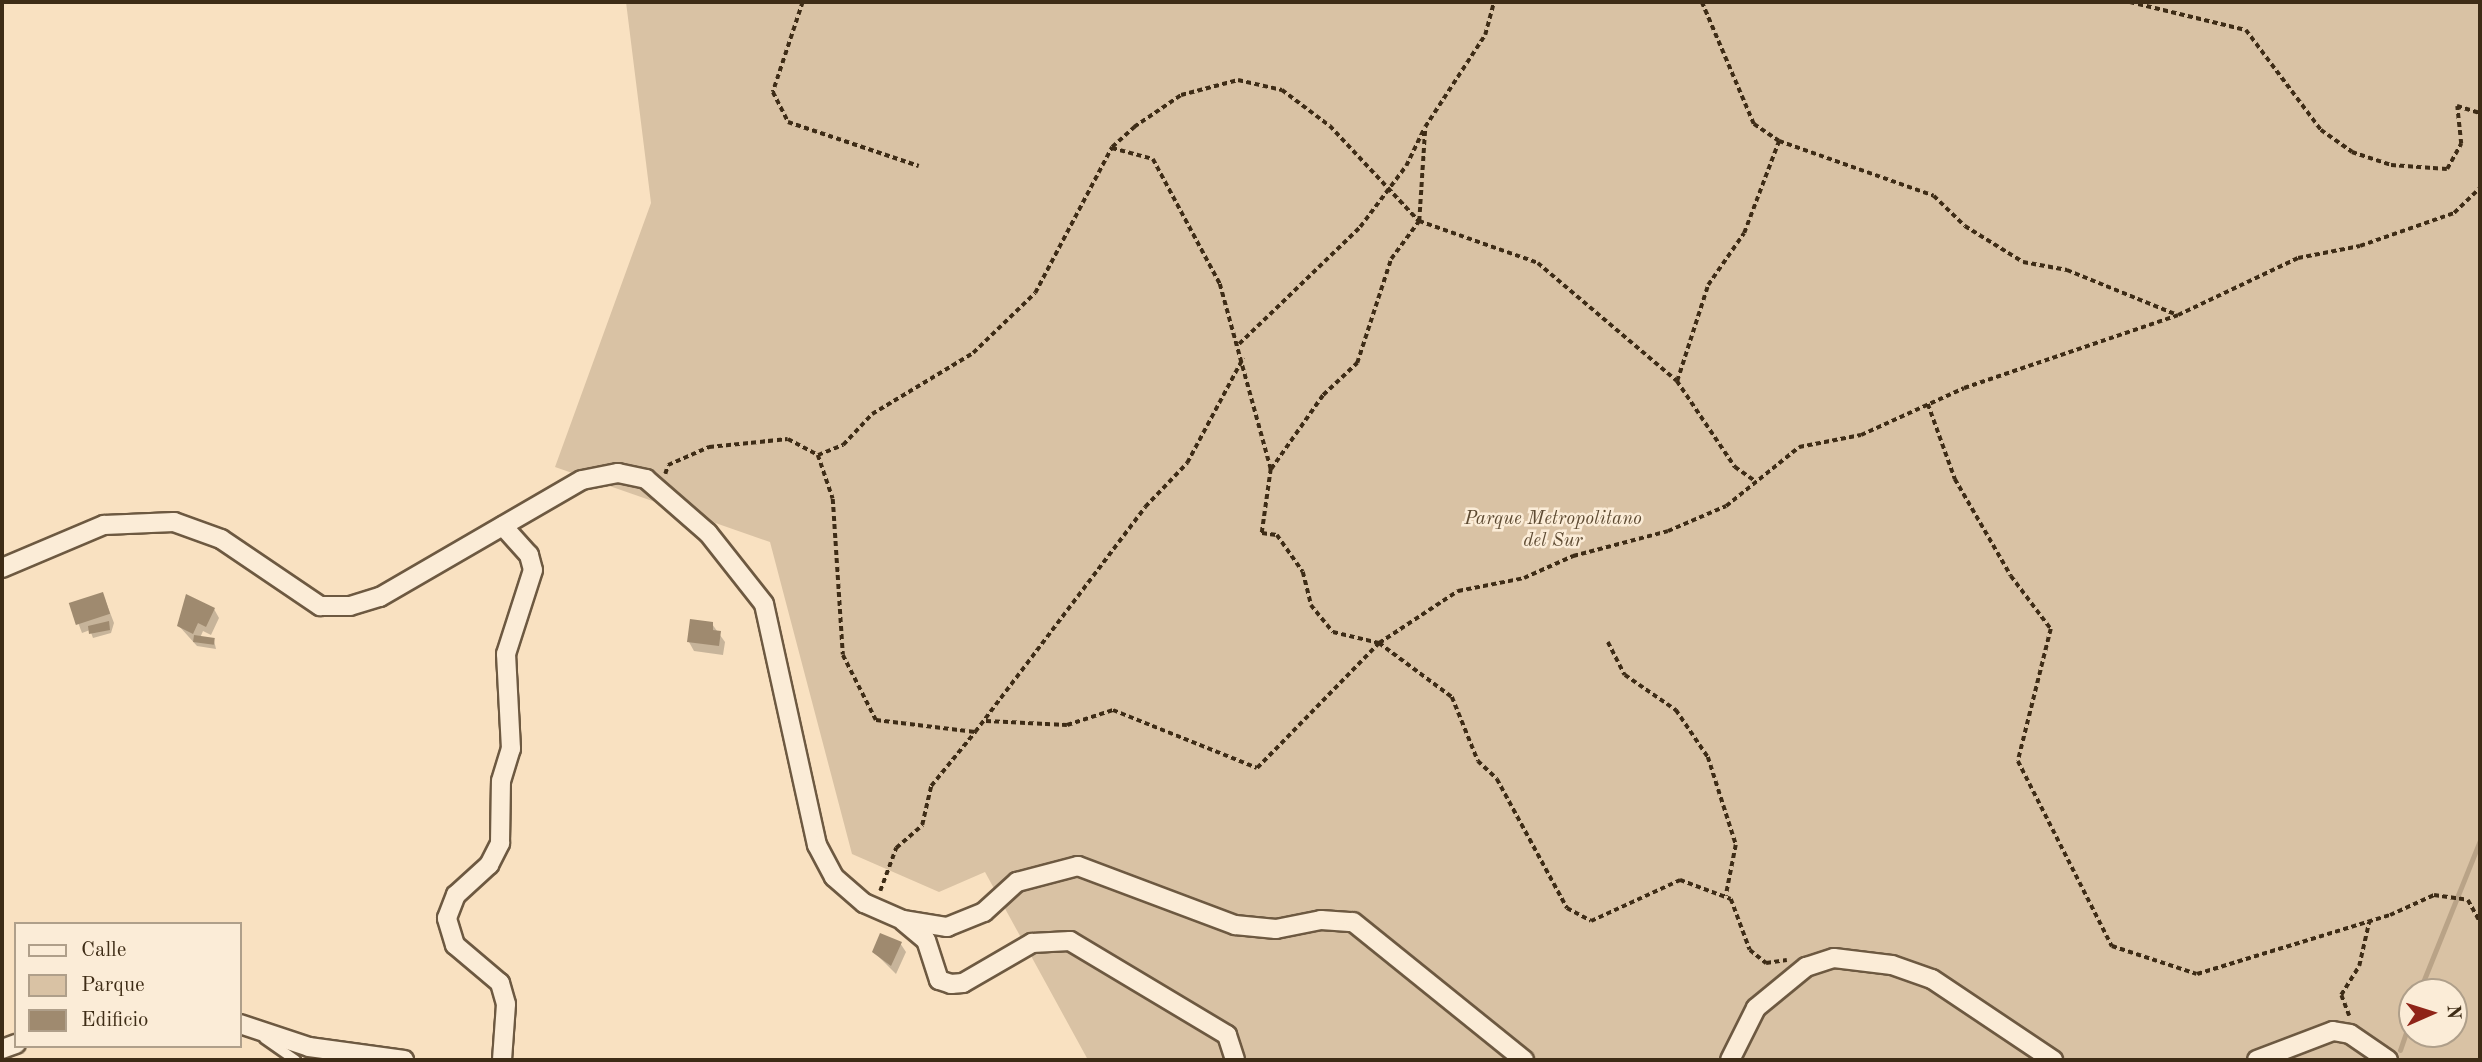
<!DOCTYPE html>
<style>
body{margin:0}
#map{position:relative;width:2482px;height:1062px;overflow:hidden;background:#f9e1c1;font-family:"Old Standard TT",serif}
div>[style]{position:absolute}
[style*='--x']{left:calc(var(--x)*1px);top:calc(var(--y)*1px);width:calc(var(--w)*1px);rotate:calc(var(--a)*1deg)}
.green>*{inset:0;background:#d9c2a4}
.shadow>*{inset:0;background:#0003}
.stream>*{height:5px;margin:-2.5px;padding:0 2.5px;transform-origin:2.5px;border-radius:2.5px;background:#b9a387}
.building>*{inset:0;background:#9f8a6f;transform-origin:0 0}
.path>*{height:3.5px;margin-top:-1.75px;transform-origin:0;background:repeating-linear-gradient(90deg,#3e2c16 0 5px,transparent 0 8.5px)}
.roads{filter:drop-shadow(2px 0 #6d5941) drop-shadow(-2px 0 #6d5941) drop-shadow(0 2px #6d5941) drop-shadow(0 -2px #6d5941)}
.lane>*{height:9px;margin:-4.5px;padding:0 4.5px;transform-origin:4.5px;border-radius:4.5px;background:#fbecd7}
.street>*{height:18px;margin:-9px;padding:0 9px;transform-origin:9px;border-radius:9px;background:#fbecd7}
span{translate:-50% -50%;white-space:nowrap;text-align:center;line-height:1.15;-webkit-text-stroke:5px #fbecd7;paint-order:stroke}
.park-label{font-size:19px;color:#5d4a32;font-style:italic}
.frame{position:absolute;inset:0;border:4px solid #3e2c16;pointer-events:none}
.legend{position:absolute;left:14px;top:922px;width:228px;height:126px;box-sizing:border-box;background:#fbecd7;border:2px solid #af9f8a;margin:0;padding:9px 12px;list-style:none;font-size:21px;color:#3e2c16}
.legend li{display:flex;align-items:center;gap:14px;height:35px}
.legend b{width:35px;border:2px solid #af9f8a}
.north{position:absolute;left:2398px;top:978px;width:70px;height:70px;box-sizing:border-box;background:#fbecd7;border:2px solid #af9f8a;border-radius:50%;rotate:87deg;font-size:19px;font-weight:700;line-height:28px;text-align:center;color:#3e2c16}
.north::after{content:'';display:block;margin:auto;width:24px;height:32px;background:#8f2418;clip-path:polygon(50% 0,100% 100%,50% 72%,0 100%)}
</style>
<div id="map">
<div class="green">
<i style="clip-path:polygon(evenodd,626px 2px,2480px 2px,2480px 1060px,1088px 1060px,985px 872px,939px 892px,852px 854px,770px 542px,555px 467px,651px 203px,626px 2px,2412px 992px,2454px 992px,2454px 1034px,2412px 1034px,2412px 992px)"></i>
</div>
<div class="shadow">
<i style="clip-path:polygon(103px 594px,114px 623px,111px 633px,93px 638px,90px 630px,82px 633px,71px 604px)"></i>
<i style="clip-path:polygon(214px 609px,219px 618px,211px 635px,203px 631px,200px 638px,214px 640px,216px 649px,197px 646px,179px 626px)"></i>
<i style="clip-path:polygon(712px 624px,725px 642px,723px 655px,694px 651px,689px 642px)"></i>
<i style="clip-path:polygon(900px 943px,906px 952px,896px 974px,874px 952px)"></i>
</div>
<div class="stream">
<i style="--x:2419;--y:992;--w:164;--a:-68.1"></i>
<i style="--x:2400;--y:1050;--w:36;--a:-71"></i>
</div>
<div class="building">
<i style="left:103px;top:592px;width:23px;height:36px;rotate:72deg"></i>
<i style="clip-path:polygon(186px 594px,215px 608px,206px 627px,198px 623px,193px 634px,177px 626px)"></i>
<i style="clip-path:polygon(690px 619px,713px 622px,713px 630px,721px 631px,719px 646px,687px 642px)"></i>
<i style="clip-path:polygon(109px 621px,110px 630px,89px 634px,88px 626px)"></i>
<i style="left:194px;top:635px;width:21px;height:7px;rotate:8deg"></i>
<i style="clip-path:polygon(880px 933px,902px 942px,891px 966px,872px 952px)"></i>
</div>
<div class="path">
<i style="--x:803;--y:2;--w:95;--a:108.4"></i>
<i style="--x:773;--y:92;--w:34;--a:63"></i>
<i style="--x:788;--y:122;--w:138;--a:18.6"></i>
<i style="--x:1702;--y:2;--w:133;--a:66.9"></i>
<i style="--x:1754;--y:124;--w:30;--a:34"></i>
<i style="--x:2130;--y:2;--w:119;--a:13.6"></i>
<i style="--x:2246;--y:30;--w:125;--a:53.1"></i>
<i style="--x:2321;--y:130;--w:38;--a:35"></i>
<i style="--x:2352;--y:152;--w:41;--a:18.4"></i>
<i style="--x:2391;--y:165;--w:56;--a:4.1"></i>
<i style="--x:2447;--y:169;--w:29;--a:-61"></i>
<i style="--x:2461;--y:144;--w:38;--a:-96"></i>
<i style="--x:2457;--y:106;--w:24;--a:17"></i>
<i style="--x:1112;--y:148;--w:42;--a:15"></i>
<i style="--x:1153;--y:159;--w:142;--a:61.8"></i>
<i style="--x:1220;--y:284;--w:192;--a:74.6"></i>
<i style="--x:1271;--y:469;--w:65;--a:98"></i>
<i style="--x:1262;--y:533;--w:15;--a:8"></i>
<i style="--x:1277;--y:535;--w:45;--a:54.9"></i>
<i style="--x:1303;--y:572;--w:34;--a:76"></i>
<i style="--x:1311;--y:605;--w:35;--a:51"></i>
<i style="--x:1333;--y:632;--w:47;--a:13.4"></i>
<i style="--x:1379;--y:643;--w:91;--a:36.5"></i>
<i style="--x:1452;--y:697;--w:69;--a:67.9"></i>
<i style="--x:1478;--y:761;--w:26;--a:43"></i>
<i style="--x:1497;--y:779;--w:147;--a:61.5"></i>
<i style="--x:1567;--y:908;--w:27;--a:28"></i>
<i style="--x:1591;--y:921;--w:98;--a:-24.7"></i>
<i style="--x:1680;--y:880;--w:54;--a:20.4"></i>
<i style="--x:1731;--y:899;--w:54;--a:69.6"></i>
<i style="--x:1750;--y:950;--w:21;--a:39"></i>
<i style="--x:1766;--y:963;--w:21;--a:-8"></i>
<i style="--x:1239;--y:344;--w:168;--a:-44"></i>
<i style="--x:1360;--y:227;--w:76;--a:-53"></i>
<i style="--x:1406;--y:166;--w:41;--a:-64.1"></i>
<i style="--x:1677;--y:381;--w:101;--a:-72.1"></i>
<i style="--x:1708;--y:285;--w:63;--a:-55.3"></i>
<i style="--x:1744;--y:233;--w:98;--a:-69.2"></i>
<i style="--x:1779;--y:141;--w:164;--a:19.5"></i>
<i style="--x:1934;--y:196;--w:43;--a:44.1"></i>
<i style="--x:1965;--y:226;--w:68;--a:31.8"></i>
<i style="--x:2023;--y:262;--w:45;--a:10.3"></i>
<i style="--x:2067;--y:270;--w:119;--a:22.2"></i>
<i style="--x:1928;--y:404;--w:80;--a:70.2"></i>
<i style="--x:1955;--y:479;--w:112;--a:60"></i>
<i style="--x:2011;--y:576;--w:66;--a:53"></i>
<i style="--x:2051;--y:629;--w:136;--a:104"></i>
<i style="--x:2018;--y:761;--w:208;--a:63.1"></i>
<i style="--x:2112;--y:946;--w:89;--a:18.2"></i>
<i style="--x:2197;--y:974;--w:202;--a:-17"></i>
<i style="--x:2390;--y:915;--w:48;--a:-24.4"></i>
<i style="--x:2434;--y:895;--w:34;--a:8"></i>
<i style="--x:2468;--y:900;--w:25;--a:61"></i>
<i style="--x:818;--y:455;--w:46;--a:71.2"></i>
<i style="--x:833;--y:499;--w:156;--a:86.3"></i>
<i style="--x:843;--y:655;--w:73;--a:63.1"></i>
<i style="--x:876;--y:720;--w:100;--a:6.9"></i>
<i style="--x:975;--y:732;--w:282;--a:-52.9"></i>
<i style="--x:1145;--y:507;--w:61;--a:-46.3"></i>
<i style="--x:1187;--y:463;--w:119;--a:-61.9"></i>
<i style="--x:1271;--y:469;--w:90;--a:-54.9"></i>
<i style="--x:1323;--y:395;--w:47;--a:-43.3"></i>
<i style="--x:1357;--y:363;--w:109;--a:-71.9"></i>
<i style="--x:1391;--y:259;--w:47;--a:-53.6"></i>
<i style="--x:1419;--y:221;--w:94;--a:-86.3"></i>
<i style="--x:1425;--y:127;--w:110;--a:-56.9"></i>
<i style="--x:1485;--y:35;--w:34;--a:-75"></i>
<i style="--x:665;--y:474;--w:9;--a:-72"></i>
<i style="--x:668;--y:465;--w:45;--a:-23.7"></i>
<i style="--x:709;--y:447;--w:79;--a:-5.8"></i>
<i style="--x:788;--y:439;--w:34;--a:28"></i>
<i style="--x:818;--y:455;--w:27;--a:-22"></i>
<i style="--x:843;--y:445;--w:42;--a:-46.9"></i>
<i style="--x:872;--y:414;--w:118;--a:-31.1"></i>
<i style="--x:973;--y:353;--w:86;--a:-44.1"></i>
<i style="--x:1035;--y:293;--w:165;--a:-62.2"></i>
<i style="--x:1112;--y:147;--w:30;--a:-42"></i>
<i style="--x:1134;--y:127;--w:57;--a:-34.2"></i>
<i style="--x:1181;--y:95;--w:59;--a:-14.7"></i>
<i style="--x:1238;--y:80;--w:45;--a:12.8"></i>
<i style="--x:1282;--y:90;--w:60;--a:36.9"></i>
<i style="--x:1330;--y:126;--w:130;--a:46.9"></i>
<i style="--x:1419;--y:221;--w:126;--a:19.4"></i>
<i style="--x:1538;--y:263;--w:182;--a:40.3"></i>
<i style="--x:1677;--y:381;--w:104;--a:56"></i>
<i style="--x:1735;--y:467;--w:24;--a:35"></i>
<i style="--x:1608;--y:642;--w:37;--a:63"></i>
<i style="--x:1625;--y:675;--w:62;--a:34.5"></i>
<i style="--x:1676;--y:710;--w:57;--a:55.8"></i>
<i style="--x:1708;--y:757;--w:92;--a:72.3"></i>
<i style="--x:1736;--y:845;--w:52;--a:101.1"></i>
<i style="--x:986;--y:721;--w:81;--a:2.8"></i>
<i style="--x:1067;--y:725;--w:48;--a:-18.1"></i>
<i style="--x:1113;--y:710;--w:155;--a:21.9"></i>
<i style="--x:1257;--y:768;--w:175;--a:-45.7"></i>
<i style="--x:1379;--y:643;--w:95;--a:-33.4"></i>
<i style="--x:1458;--y:591;--w:67;--a:-11.1"></i>
<i style="--x:1524;--y:578;--w:54;--a:-24.2"></i>
<i style="--x:1573;--y:556;--w:98;--a:-14.7"></i>
<i style="--x:1668;--y:531;--w:63;--a:-23.3"></i>
<i style="--x:1726;--y:506;--w:94;--a:-38.9"></i>
<i style="--x:1799;--y:447;--w:63;--a:-11"></i>
<i style="--x:1861;--y:435;--w:113;--a:-24.5"></i>
<i style="--x:1964;--y:388;--w:226;--a:-18.8"></i>
<i style="--x:2178;--y:315;--w:133;--a:-25.4"></i>
<i style="--x:2298;--y:258;--w:63;--a:-11"></i>
<i style="--x:2360;--y:246;--w:100;--a:-19.3"></i>
<i style="--x:2454;--y:213;--w:36;--a:-44"></i>
<i style="--x:880;--y:891;--w:46;--a:-69.6"></i>
<i style="--x:896;--y:848;--w:35;--a:-41"></i>
<i style="--x:922;--y:825;--w:40;--a:-77"></i>
<i style="--x:931;--y:786;--w:70;--a:-50.8"></i>
<i style="--x:2349;--y:1016;--w:22;--a:-111"></i>
<i style="--x:2341;--y:995;--w:34;--a:-58"></i>
<i style="--x:2359;--y:966;--w:45;--a:-77.2"></i>
<i style="--x:1894;--y:1060;--w:53;--a:0"></i>
</div>
<div class="roads">
<div class="lane">
<i style="--x:264;--y:1038;--w:38;--a:35"></i>
</div>
<div class="street">
<i style="--x:2;--y:568;--w:111;--a:-22.9"></i>
<i style="--x:104;--y:525;--w:70;--a:-2.5"></i>
<i style="--x:174;--y:522;--w:50;--a:19.9"></i>
<i style="--x:221;--y:539;--w:120;--a:34.1"></i>
<i style="--x:320;--y:606;--w:30;--a:0"></i>
<i style="--x:350;--y:606;--w:31;--a:-17"></i>
<i style="--x:380;--y:597;--w:233;--a:-30.1"></i>
<i style="--x:582;--y:480;--w:37;--a:-11"></i>
<i style="--x:618;--y:473;--w:29;--a:12"></i>
<i style="--x:646;--y:479;--w:82;--a:41.1"></i>
<i style="--x:708;--y:533;--w:90;--a:51.7"></i>
<i style="--x:764;--y:604;--w:247;--a:77.6"></i>
<i style="--x:817;--y:845;--w:36;--a:62"></i>
<i style="--x:834;--y:877;--w:40;--a:41"></i>
<i style="--x:864;--y:903;--w:43;--a:23.6"></i>
<i style="--x:903;--y:920;--w:45;--a:9"></i>
<i style="--x:947;--y:927;--w:40;--a:-22"></i>
<i style="--x:984;--y:912;--w:45;--a:-42.3"></i>
<i style="--x:1017;--y:882;--w:63;--a:-14.7"></i>
<i style="--x:1078;--y:866;--w:168;--a:20.6"></i>
<i style="--x:1235;--y:925;--w:41;--a:5.6"></i>
<i style="--x:1276;--y:929;--w:46;--a:-11.3"></i>
<i style="--x:1321;--y:920;--w:32;--a:4"></i>
<i style="--x:1353;--y:922;--w:220;--a:38.9"></i>
<i style="--x:903;--y:921;--w:30;--a:40"></i>
<i style="--x:926;--y:940;--w:42;--a:72"></i>
<i style="--x:939;--y:980;--w:13;--a:18"></i>
<i style="--x:951;--y:984;--w:12;--a:-5"></i>
<i style="--x:963;--y:983;--w:80;--a:-30.1"></i>
<i style="--x:1032;--y:943;--w:38;--a:-3"></i>
<i style="--x:1070;--y:941;--w:183;--a:30.9"></i>
<i style="--x:1227;--y:1035;--w:26;--a:72"></i>
<i style="--x:240;--y:1024;--w:73;--a:18.4"></i>
<i style="--x:309;--y:1047;--w:96;--a:7.8"></i>
<i style="--x:2;--y:1049;--w:15;--a:-20"></i>
<i style="--x:502;--y:1060;--w:56;--a:-85.9"></i>
<i style="--x:506;--y:1004;--w:22;--a:-106"></i>
<i style="--x:500;--y:983;--w:59;--a:-139.8"></i>
<i style="--x:455;--y:945;--w:28;--a:-107"></i>
<i style="--x:447;--y:918;--w:25;--a:-69"></i>
<i style="--x:456;--y:895;--w:45;--a:-42.3"></i>
<i style="--x:489;--y:865;--w:25;--a:-63"></i>
<i style="--x:500;--y:843;--w:62;--a:-89.1"></i>
<i style="--x:501;--y:781;--w:34;--a:-73"></i>
<i style="--x:511;--y:749;--w:95;--a:-93"></i>
<i style="--x:506;--y:654;--w:88;--a:-72.2"></i>
<i style="--x:533;--y:570;--w:16;--a:-105"></i>
<i style="--x:529;--y:555;--w:39;--a:-132"></i>
<i style="--x:1730;--y:1060;--w:58;--a:-63.4"></i>
<i style="--x:1756;--y:1008;--w:65;--a:-39.4"></i>
<i style="--x:1806;--y:967;--w:29;--a:-18"></i>
<i style="--x:1834;--y:958;--w:58;--a:6.9"></i>
<i style="--x:1892;--y:965;--w:42;--a:19.3"></i>
<i style="--x:1932;--y:979;--w:146;--a:33.8"></i>
<i style="--x:2257;--y:1060;--w:81;--a:-20.9"></i>
<i style="--x:2333;--y:1031;--w:17;--a:10"></i>
<i style="--x:2350;--y:1034;--w:46;--a:34.4"></i>
</div>
</div>
<div class="park-label">
<span style="left:1553px;top:531px">Parque Metropolitano<br>del Sur</span>
</div>
<div class="frame"></div>
<ul class="legend">
<li><b style="height:9px;background:#fbecd7"></b>Calle</li>
<li><b style="height:19px;background:#d9c2a4"></b>Parque</li>
<li><b style="height:19px;background:#9f8a6f"></b>Edificio</li>
</ul>
<div class="north">N</div>
</div>
